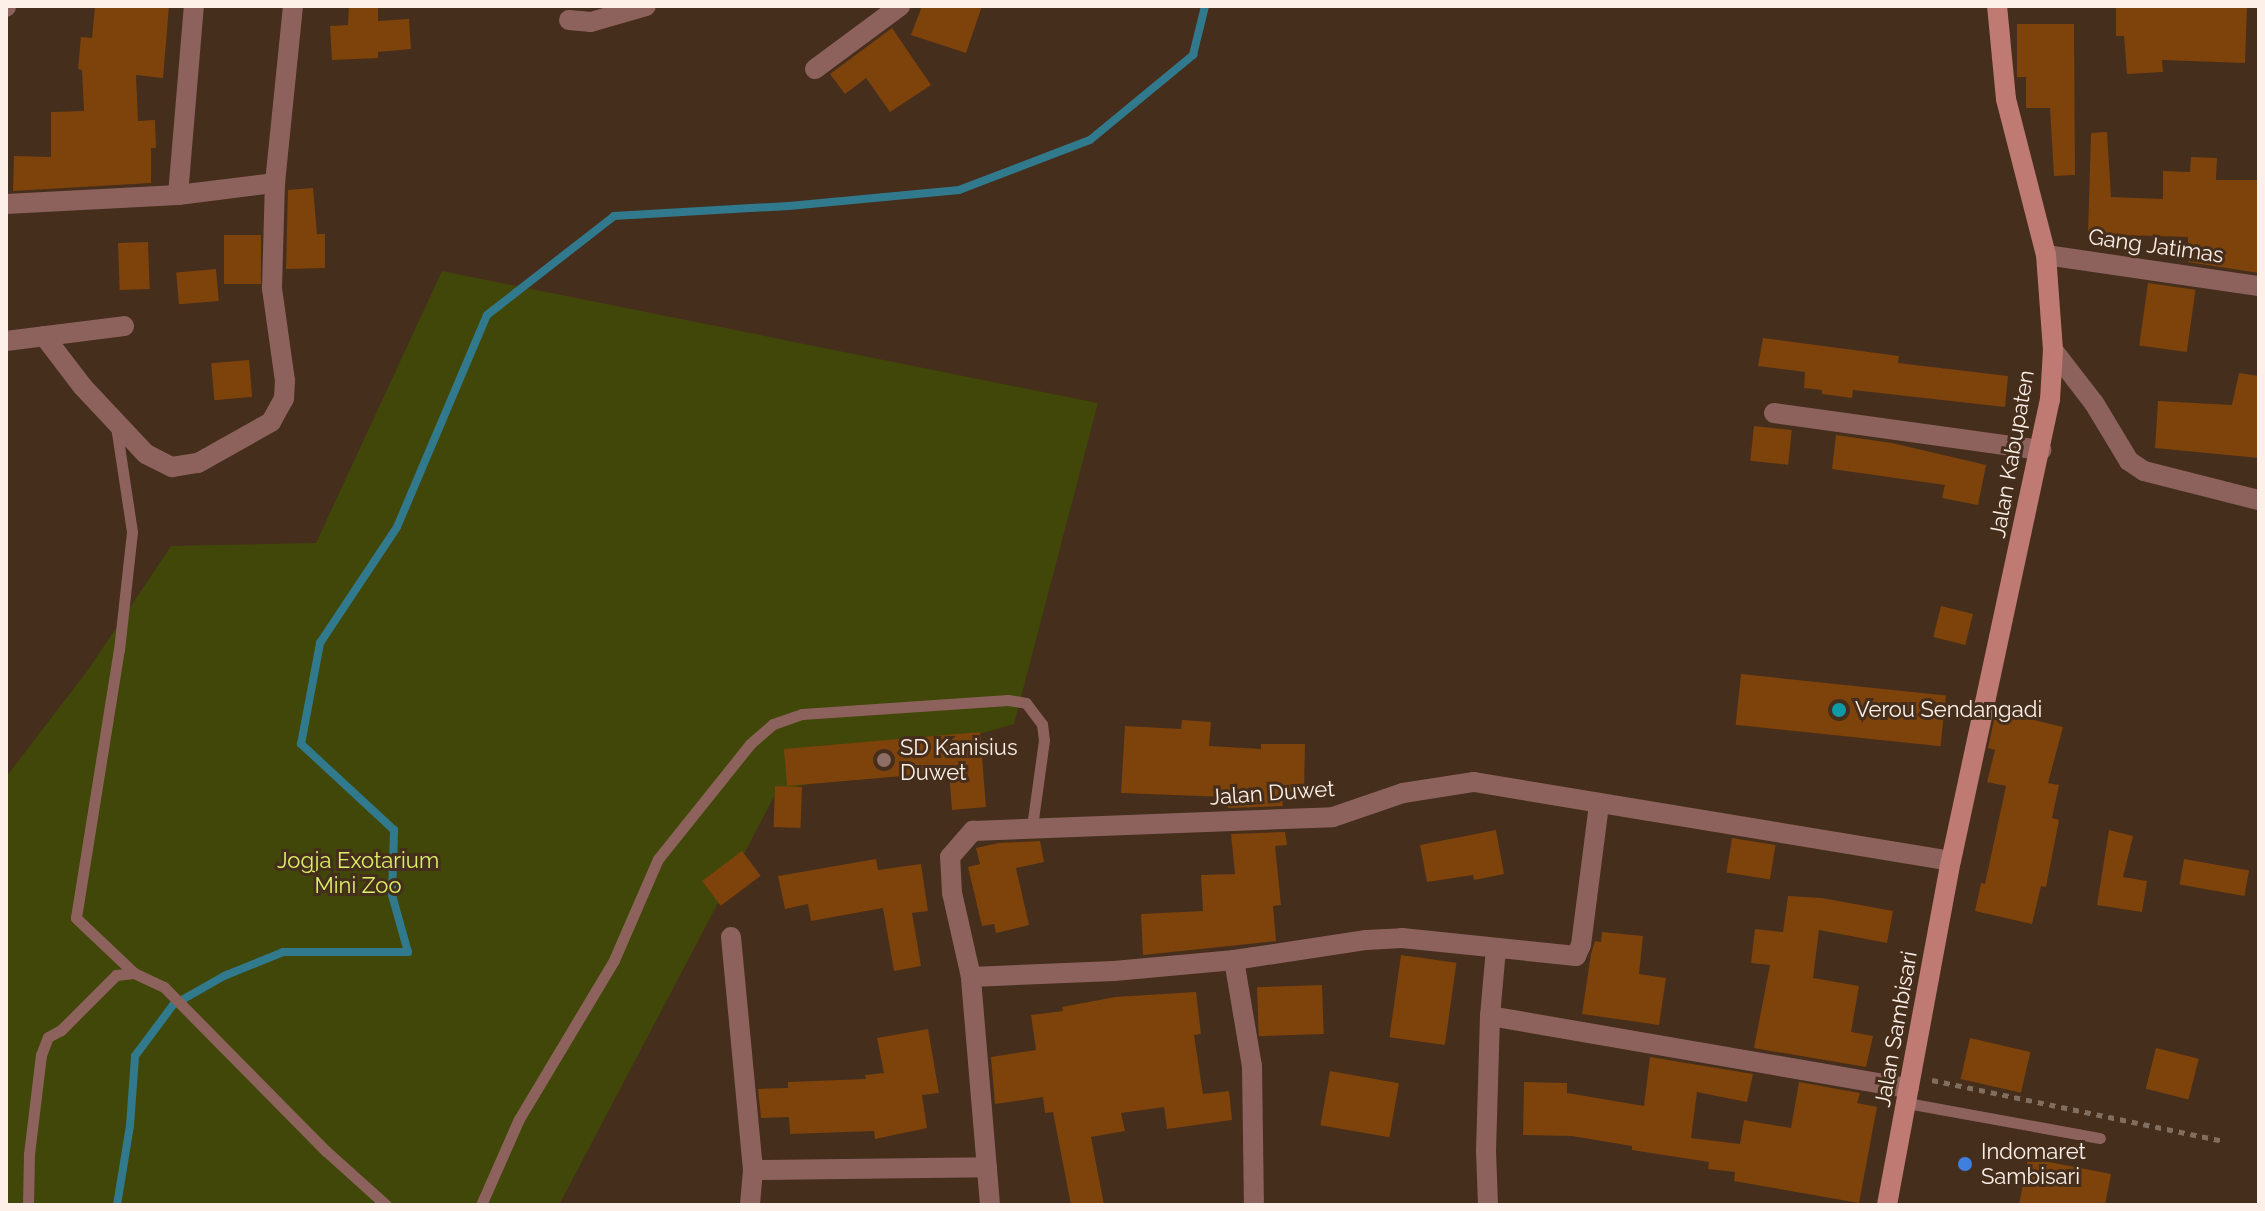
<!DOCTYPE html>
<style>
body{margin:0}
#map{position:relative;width:2265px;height:1211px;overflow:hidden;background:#452e1c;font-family:Raleway,sans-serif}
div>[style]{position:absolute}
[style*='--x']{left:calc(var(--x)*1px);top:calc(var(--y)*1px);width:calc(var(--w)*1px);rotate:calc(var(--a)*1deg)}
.green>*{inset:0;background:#404708}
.stream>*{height:8px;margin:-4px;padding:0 4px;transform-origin:4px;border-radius:4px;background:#31798d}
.building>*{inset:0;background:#7e420b;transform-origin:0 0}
.path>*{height:5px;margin-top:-2.5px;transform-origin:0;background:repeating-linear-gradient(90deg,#826e5f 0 6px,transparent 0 12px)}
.service>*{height:11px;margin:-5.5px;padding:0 5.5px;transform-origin:5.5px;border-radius:5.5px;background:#8d625d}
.minor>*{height:20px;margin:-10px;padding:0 10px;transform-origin:10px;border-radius:10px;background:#8d625d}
.secondary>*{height:20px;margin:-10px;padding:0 10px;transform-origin:10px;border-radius:10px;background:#bf7a73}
.dots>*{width:22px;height:22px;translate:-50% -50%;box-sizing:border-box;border:4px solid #452e1c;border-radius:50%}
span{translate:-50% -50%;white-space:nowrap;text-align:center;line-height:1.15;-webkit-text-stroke:6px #452e1c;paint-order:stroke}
.street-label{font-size:22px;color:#fdf0e8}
.poi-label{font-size:22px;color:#fdf0e8}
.left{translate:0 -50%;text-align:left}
.park-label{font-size:22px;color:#dcef69}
.frame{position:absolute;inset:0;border:8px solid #fdf0e8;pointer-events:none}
</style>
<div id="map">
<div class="green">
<i style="clip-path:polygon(442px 271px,1098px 403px,1014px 724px,776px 793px,559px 1205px,6px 1205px,6px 777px,88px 670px,171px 546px,316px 543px)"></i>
</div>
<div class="stream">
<i style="--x:117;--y:1205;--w:80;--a:-80.7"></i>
<i style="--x:130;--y:1126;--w:70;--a:-85.9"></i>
<i style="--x:135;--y:1056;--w:64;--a:-53.3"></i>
<i style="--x:173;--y:1005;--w:59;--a:-29.6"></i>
<i style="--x:224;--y:976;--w:64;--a:-22.1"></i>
<i style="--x:283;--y:952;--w:125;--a:0"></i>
<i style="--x:408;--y:952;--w:59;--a:-105.7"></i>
<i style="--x:392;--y:895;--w:65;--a:-88.2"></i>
<i style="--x:394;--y:830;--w:127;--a:-137.2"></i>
<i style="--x:301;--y:744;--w:103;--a:-79.3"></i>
<i style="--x:320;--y:643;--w:139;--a:-56.4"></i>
<i style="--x:397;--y:527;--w:230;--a:-67"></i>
<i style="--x:487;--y:315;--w:161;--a:-37.9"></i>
<i style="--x:614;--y:216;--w:175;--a:-3.3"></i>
<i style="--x:789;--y:206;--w:171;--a:-5.4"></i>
<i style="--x:959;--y:190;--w:140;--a:-20.9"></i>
<i style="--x:1090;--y:140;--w:134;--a:-39.5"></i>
<i style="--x:1193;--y:55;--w:50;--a:-76.2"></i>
</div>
<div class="building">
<i style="clip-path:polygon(95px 6px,169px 6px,163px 78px,136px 75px,138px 121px,155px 120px,156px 148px,151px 148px,151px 183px,13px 191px,14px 156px,51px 157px,51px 112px,84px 111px,82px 70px,78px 69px,81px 37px,92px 38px)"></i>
<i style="clip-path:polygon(349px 6px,378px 6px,378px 21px,409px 19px,411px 49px,378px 52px,378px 58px,332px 60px,330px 26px,348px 25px)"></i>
<i style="clip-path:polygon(922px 6px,982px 6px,966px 53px,911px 35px)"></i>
<i style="clip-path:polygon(2116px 6px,2247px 6px,2245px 63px,2162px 60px,2163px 72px,2127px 74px,2124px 36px,2116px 36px)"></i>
<i style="clip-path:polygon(2017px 24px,2074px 24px,2075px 175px,2054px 176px,2050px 108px,2026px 108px,2026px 77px,2017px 77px)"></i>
<i style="clip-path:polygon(892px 28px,931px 85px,890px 112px,866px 78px,845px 94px,830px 74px)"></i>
<i style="clip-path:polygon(2107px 132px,2111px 197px,2163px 199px,2163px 171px,2190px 172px,2191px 157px,2217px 158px,2216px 180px,2259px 180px,2259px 273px,2188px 262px,2188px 237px,2088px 234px,2091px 133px)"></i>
<i style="clip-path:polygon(313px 188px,317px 234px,325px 234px,325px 268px,286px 269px,288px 190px)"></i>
<i style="left:224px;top:235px;width:37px;height:49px"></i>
<i style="left:148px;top:242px;width:47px;height:30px;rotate:88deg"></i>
<i style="left:216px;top:269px;width:32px;height:40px;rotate:85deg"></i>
<i style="left:2148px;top:283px;width:48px;height:63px;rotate:8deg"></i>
<i style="clip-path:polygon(1763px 338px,1899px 356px,1898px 363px,2008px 376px,2005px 407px,1853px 390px,1852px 398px,1822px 394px,1822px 390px,1804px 388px,1805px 372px,1758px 366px)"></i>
<i style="left:249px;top:360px;width:37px;height:38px;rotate:85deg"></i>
<i style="clip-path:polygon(2239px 373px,2259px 376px,2259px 458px,2155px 448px,2158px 401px,2232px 405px)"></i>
<i style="left:1754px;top:426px;width:38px;height:35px;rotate:6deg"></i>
<i style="clip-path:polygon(1836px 435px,1892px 443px,1986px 465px,1978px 505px,1942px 498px,1945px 485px,1832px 469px)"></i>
<i style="left:1941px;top:606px;width:33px;height:32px;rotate:14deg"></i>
<i style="left:1741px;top:674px;width:206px;height:51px;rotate:6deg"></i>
<i style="clip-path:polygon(1996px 711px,2063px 727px,2048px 783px,2059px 785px,2052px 818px,2059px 820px,2046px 887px,2041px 886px,2032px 924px,1975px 911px,1981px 883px,1985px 884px,2006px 786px,1987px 782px,1995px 750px,1988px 748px)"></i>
<i style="clip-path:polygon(1182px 720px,1211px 722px,1209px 746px,1261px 749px,1261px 744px,1305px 744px,1304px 792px,1281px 792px,1283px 806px,1228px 808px,1227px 797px,1121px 793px,1125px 726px,1181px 729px)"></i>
<i style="clip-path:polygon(980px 732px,986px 807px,952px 810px,949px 772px,787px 786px,784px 749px)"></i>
<i style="left:775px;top:786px;width:27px;height:41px;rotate:2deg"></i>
<i style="clip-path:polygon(1496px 830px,1504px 874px,1474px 880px,1473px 875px,1427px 882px,1420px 845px)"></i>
<i style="clip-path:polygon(2109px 830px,2133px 836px,2123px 877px,2147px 881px,2142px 912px,2097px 905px)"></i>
<i style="clip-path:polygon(1285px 832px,1287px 845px,1275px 846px,1281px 905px,1273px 906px,1276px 941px,1143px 955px,1141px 914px,1203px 911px,1201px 875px,1235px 874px,1231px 834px)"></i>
<i style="left:1732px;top:838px;width:44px;height:35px;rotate:9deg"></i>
<i style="clip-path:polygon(1040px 841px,1044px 862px,1016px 868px,1029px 925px,996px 933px,994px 924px,982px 926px,968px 867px,980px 864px,976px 848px,999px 843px)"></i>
<i style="left:742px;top:851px;width:31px;height:50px;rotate:53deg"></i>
<i style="clip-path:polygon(876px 859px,878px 870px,921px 864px,928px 911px,912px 913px,921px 966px,894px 971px,883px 908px,811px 921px,808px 904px,785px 909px,778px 876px)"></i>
<i style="left:2184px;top:859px;width:66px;height:26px;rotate:10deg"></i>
<i style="clip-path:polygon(1788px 896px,1822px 898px,1893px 911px,1887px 943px,1819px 930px,1813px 978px,1859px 986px,1851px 1032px,1873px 1036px,1866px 1067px,1754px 1048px,1770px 965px,1751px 963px,1755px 929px,1783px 932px)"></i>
<i style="clip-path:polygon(1602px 932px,1643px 936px,1639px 974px,1666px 978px,1659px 1025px,1582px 1014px,1591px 954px,1595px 941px,1601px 942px)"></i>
<i style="left:1401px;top:955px;width:56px;height:83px;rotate:8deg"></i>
<i style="left:1322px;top:985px;width:49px;height:65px;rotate:88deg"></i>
<i style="clip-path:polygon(1196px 992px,1201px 1034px,1194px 1035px,1203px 1094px,1229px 1091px,1232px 1120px,1167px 1129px,1164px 1107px,1121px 1113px,1125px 1131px,1091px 1137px,1104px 1205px,1071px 1205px,1053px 1112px,1045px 1113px,1043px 1097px,995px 1104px,991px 1057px,1036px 1050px,1031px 1015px,1063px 1011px,1062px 1007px,1115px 997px)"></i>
<i style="clip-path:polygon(928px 1029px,939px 1093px,922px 1095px,927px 1128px,875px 1139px,874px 1131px,790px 1134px,789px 1117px,761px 1118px,758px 1089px,788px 1088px,788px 1082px,866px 1079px,865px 1075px,884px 1073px,877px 1038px)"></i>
<i style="left:1970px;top:1038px;width:62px;height:42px;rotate:13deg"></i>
<i style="left:2156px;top:1048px;width:44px;height:42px;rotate:14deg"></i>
<i style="clip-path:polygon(1650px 1057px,1753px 1074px,1747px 1102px,1697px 1092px,1691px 1138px,1740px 1144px,1744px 1120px,1791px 1128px,1799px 1082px,1860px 1093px,1857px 1103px,1877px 1107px,1859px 1203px,1734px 1181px,1735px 1172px,1708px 1169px,1709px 1162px,1632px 1150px,1632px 1146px,1572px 1136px,1523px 1135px,1524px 1082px,1567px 1083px,1567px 1093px,1644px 1106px)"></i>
<i style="left:1330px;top:1071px;width:70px;height:55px;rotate:10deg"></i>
<i style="clip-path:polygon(2028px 1158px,2111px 1174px,2105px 1205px,2019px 1205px)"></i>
</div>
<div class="path">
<i style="--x:1932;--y:1080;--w:298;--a:11.8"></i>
</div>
<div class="service">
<i style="--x:116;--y:426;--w:107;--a:81.4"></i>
<i style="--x:132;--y:532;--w:118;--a:96.3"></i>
<i style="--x:119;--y:649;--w:272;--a:99.1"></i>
<i style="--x:76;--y:918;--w:80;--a:43.5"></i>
<i style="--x:1907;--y:1103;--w:196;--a:10.3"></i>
<i style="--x:28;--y:1205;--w:51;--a:-88.9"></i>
<i style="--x:29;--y:1154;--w:100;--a:-83.1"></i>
<i style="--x:41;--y:1055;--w:19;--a:-69"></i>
<i style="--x:48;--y:1037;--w:15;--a:-28"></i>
<i style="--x:61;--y:1030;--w:78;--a:-45"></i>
<i style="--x:116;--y:975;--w:18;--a:-6"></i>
<i style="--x:134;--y:973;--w:33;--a:25"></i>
<i style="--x:164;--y:987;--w:231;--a:45.4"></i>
<i style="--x:326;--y:1151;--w:81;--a:42"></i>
<i style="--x:481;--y:1205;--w:94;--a:-66.2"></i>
<i style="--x:519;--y:1119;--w:185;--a:-59.1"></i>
<i style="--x:614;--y:960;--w:110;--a:-66.5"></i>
<i style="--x:658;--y:859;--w:147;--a:-51.3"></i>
<i style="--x:750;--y:744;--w:30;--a:-41"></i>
<i style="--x:773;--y:724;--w:31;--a:-19"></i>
<i style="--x:802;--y:714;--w:206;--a:-3.9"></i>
<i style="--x:1008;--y:700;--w:18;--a:9"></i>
<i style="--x:1026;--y:703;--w:26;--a:53"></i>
<i style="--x:1042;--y:724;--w:16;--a:83"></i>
<i style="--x:1044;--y:740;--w:88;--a:97.9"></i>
</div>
<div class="minor">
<i style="--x:6;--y:7;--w:1;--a:-90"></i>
<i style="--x:569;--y:20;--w:22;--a:5"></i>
<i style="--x:591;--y:22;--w:57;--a:-16.2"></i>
<i style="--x:815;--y:69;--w:106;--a:-36.5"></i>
<i style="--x:178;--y:195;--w:190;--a:-85.2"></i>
<i style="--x:6;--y:204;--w:172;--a:-3"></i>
<i style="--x:178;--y:195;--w:98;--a:-7.1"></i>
<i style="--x:2046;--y:255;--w:215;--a:8.3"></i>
<i style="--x:44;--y:336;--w:64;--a:52.6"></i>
<i style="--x:83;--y:387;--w:92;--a:46.8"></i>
<i style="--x:146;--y:454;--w:29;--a:27"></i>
<i style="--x:172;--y:467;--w:26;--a:-9"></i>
<i style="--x:198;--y:463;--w:84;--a:-29.3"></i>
<i style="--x:271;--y:422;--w:26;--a:-61"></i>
<i style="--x:284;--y:399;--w:18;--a:-87"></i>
<i style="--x:285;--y:381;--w:94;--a:-98"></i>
<i style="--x:272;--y:288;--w:105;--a:-88.4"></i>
<i style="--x:275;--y:183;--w:178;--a:-84.2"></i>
<i style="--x:6;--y:341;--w:119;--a:-7.2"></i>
<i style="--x:2053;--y:350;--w:67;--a:52.3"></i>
<i style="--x:2094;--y:403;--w:68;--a:58.9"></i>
<i style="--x:2129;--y:461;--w:18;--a:34"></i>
<i style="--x:2144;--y:471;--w:119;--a:14.2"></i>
<i style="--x:1774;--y:413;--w:270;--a:7.9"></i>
<i style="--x:731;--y:937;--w:234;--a:84.6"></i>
<i style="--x:753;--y:1170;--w:35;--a:95"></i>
<i style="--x:1234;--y:960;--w:108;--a:80.4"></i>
<i style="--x:1252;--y:1066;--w:139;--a:89.2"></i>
<i style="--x:971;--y:977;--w:143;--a:-2.4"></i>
<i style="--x:1114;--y:971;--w:121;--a:-5.2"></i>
<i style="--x:1234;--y:960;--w:134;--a:-8.6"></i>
<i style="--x:1366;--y:940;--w:36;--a:-3"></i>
<i style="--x:1402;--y:938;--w:175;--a:5.9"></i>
<i style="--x:1576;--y:956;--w:12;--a:-66"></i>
<i style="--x:1581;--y:945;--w:141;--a:-82.7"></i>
<i style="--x:1490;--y:1016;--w:425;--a:9.8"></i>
<i style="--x:753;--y:1170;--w:234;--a:-0.7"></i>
<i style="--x:990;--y:1205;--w:229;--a:-94.8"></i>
<i style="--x:971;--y:977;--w:86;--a:-102.7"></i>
<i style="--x:952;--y:893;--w:36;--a:-93"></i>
<i style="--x:950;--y:857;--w:35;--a:-49"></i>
<i style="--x:973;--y:831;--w:360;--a:-2.2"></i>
<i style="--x:1333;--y:817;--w:74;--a:-18.9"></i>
<i style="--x:1403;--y:793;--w:72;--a:-8.8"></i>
<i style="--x:1474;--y:782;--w:483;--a:9.4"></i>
<i style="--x:1488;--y:1205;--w:54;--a:-92.1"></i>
<i style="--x:1486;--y:1151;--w:135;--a:-88.3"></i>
<i style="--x:1490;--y:1016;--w:67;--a:-84.9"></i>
</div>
<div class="secondary">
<i style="--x:1887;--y:1205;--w:350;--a:-79.5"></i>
<i style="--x:1951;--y:861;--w:472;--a:-77.9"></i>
<i style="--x:2050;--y:400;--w:50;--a:-86.6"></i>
<i style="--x:2053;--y:350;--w:95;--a:-94.2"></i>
<i style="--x:2046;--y:255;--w:161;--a:-104.4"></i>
<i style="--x:2006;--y:99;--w:93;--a:-95.5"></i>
</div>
<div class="dots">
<i style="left:1839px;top:710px;background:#0f9aa8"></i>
<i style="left:884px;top:760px;background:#8d6e63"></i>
<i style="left:1965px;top:1164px;background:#3f7fe0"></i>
</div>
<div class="street-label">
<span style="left:2156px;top:246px;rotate:8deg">Gang Jatimas</span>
<span style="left:2012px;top:454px;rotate:-80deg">Jalan Kabupaten</span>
<span style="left:1272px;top:793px;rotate:-4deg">Jalan Duwet</span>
<span style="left:1896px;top:1029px;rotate:-80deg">Jalan Sambisari</span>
</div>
<div class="poi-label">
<span class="left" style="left:1855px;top:710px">Verou Sendangadi</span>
<span class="left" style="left:900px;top:760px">SD Kanisius<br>Duwet</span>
<span class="left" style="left:1981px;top:1164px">Indomaret<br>Sambisari</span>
</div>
<div class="park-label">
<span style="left:358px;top:873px">Jogja Exotarium<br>Mini Zoo</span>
</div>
<div class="frame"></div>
</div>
